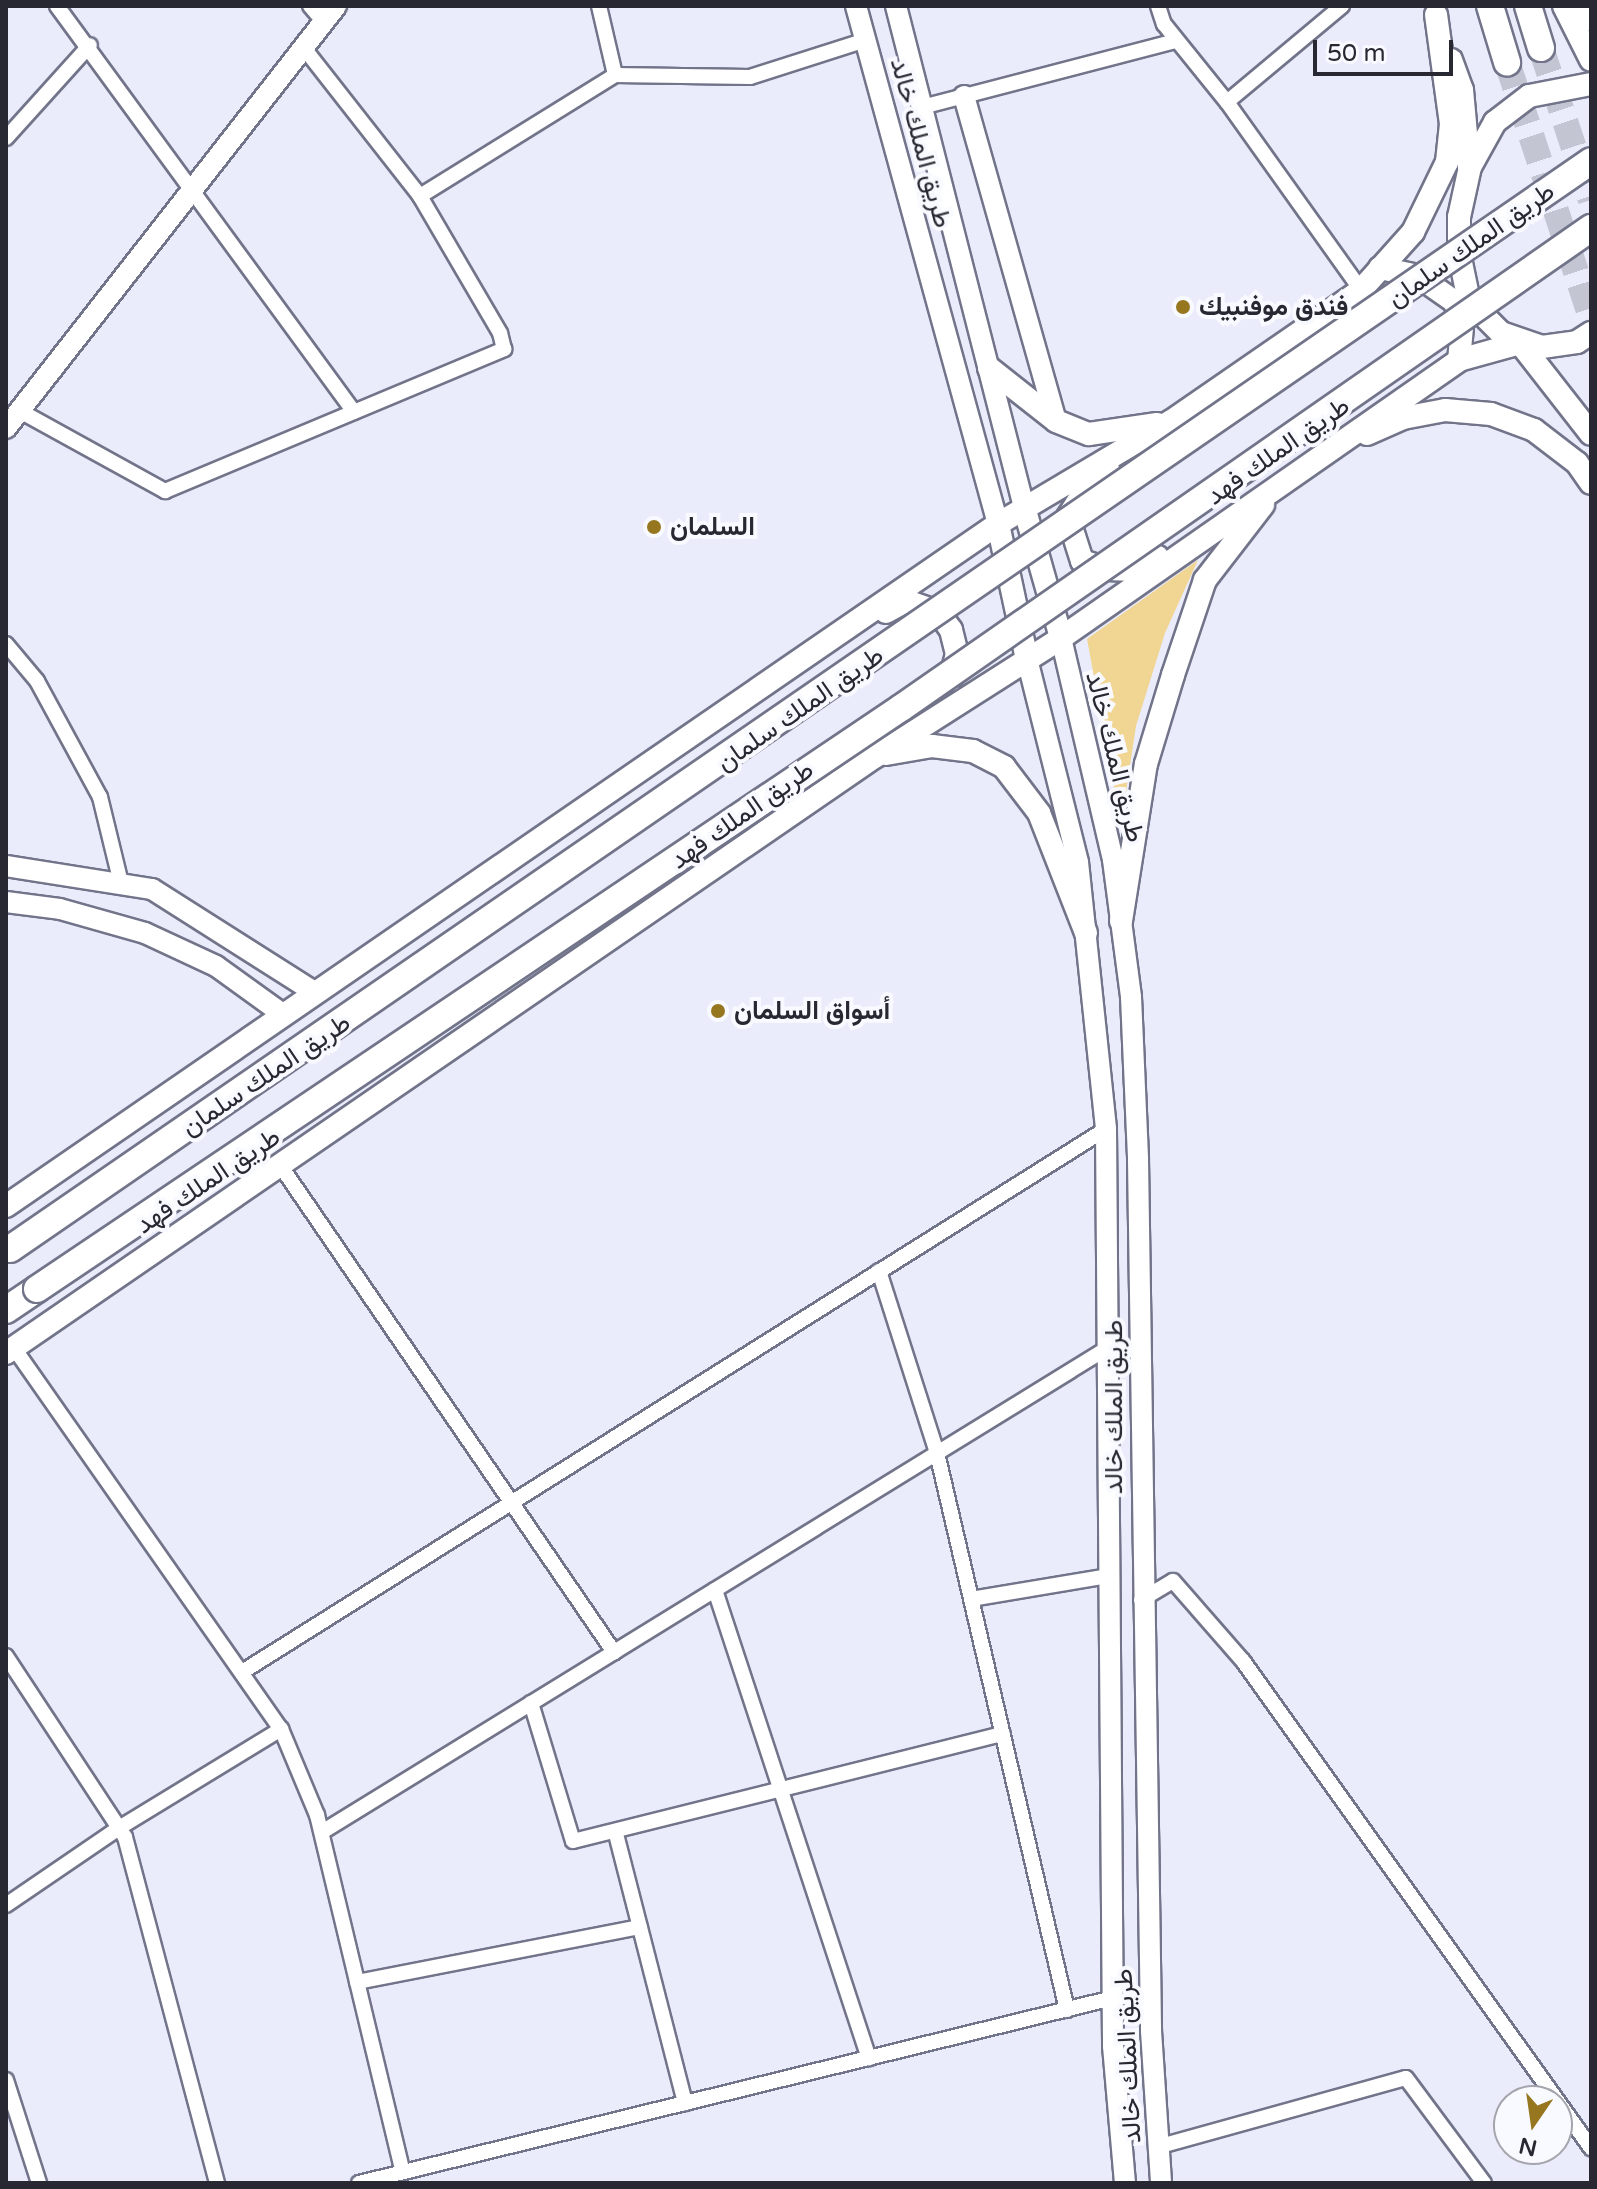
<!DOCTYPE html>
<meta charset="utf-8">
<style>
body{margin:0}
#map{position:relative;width:1597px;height:2189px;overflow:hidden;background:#eaecfb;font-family:"Varela Round",Vazirmatn,sans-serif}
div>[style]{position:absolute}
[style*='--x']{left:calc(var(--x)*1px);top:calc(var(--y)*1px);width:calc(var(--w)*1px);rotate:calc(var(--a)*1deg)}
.green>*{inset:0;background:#f1d592}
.highway-tunnel>*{height:26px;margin-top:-13px;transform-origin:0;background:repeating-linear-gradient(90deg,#c3c5d3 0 26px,transparent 0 39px)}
.roads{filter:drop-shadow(2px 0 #72748a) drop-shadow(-2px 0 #72748a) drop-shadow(0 2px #72748a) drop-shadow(0 -2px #72748a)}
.street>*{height:14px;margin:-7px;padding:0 7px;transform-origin:7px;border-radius:7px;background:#fff}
.secondary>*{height:20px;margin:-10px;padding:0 10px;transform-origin:10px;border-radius:10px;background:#fff}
.primary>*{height:22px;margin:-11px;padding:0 11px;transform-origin:11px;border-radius:11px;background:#fff}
.highway>*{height:26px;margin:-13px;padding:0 13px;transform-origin:13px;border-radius:13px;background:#fff}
.bridges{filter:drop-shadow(2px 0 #72748a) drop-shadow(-2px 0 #72748a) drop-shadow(0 2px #72748a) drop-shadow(0 -2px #72748a)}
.highway-bridge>*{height:26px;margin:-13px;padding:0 13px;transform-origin:13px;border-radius:13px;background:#fff}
.dots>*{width:22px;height:22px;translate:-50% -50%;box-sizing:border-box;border:4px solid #f9faff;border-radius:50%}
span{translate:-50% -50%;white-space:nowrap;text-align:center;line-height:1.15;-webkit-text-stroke:8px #f9faff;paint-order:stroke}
.street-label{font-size:26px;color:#272831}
.poi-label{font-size:26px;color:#272831;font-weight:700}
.left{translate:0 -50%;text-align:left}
.frame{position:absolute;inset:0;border:8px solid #272831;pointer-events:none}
.north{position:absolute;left:1493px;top:2085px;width:80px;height:80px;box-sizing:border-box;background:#f9faff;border:2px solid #a5a6ad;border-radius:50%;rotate:193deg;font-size:22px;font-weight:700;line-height:32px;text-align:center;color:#272831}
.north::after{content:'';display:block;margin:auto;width:28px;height:36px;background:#96761f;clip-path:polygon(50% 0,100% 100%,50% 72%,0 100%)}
.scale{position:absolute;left:1313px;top:40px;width:140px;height:36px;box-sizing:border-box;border:4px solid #272831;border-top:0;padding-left:10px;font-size:24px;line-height:28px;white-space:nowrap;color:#272831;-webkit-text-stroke:6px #f9faff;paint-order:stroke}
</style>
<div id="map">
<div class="green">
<i style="clip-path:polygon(1198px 560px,1165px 633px,1136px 726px,1121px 824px,1087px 639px)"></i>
</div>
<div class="highway-tunnel">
<i style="--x:1541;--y:48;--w:160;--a:71.8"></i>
<i style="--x:1507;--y:62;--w:269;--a:71.8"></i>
</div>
<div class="roads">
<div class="street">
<i style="--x:57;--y:6;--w:503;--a:53.81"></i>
<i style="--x:310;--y:6;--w:21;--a:49"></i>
<i style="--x:599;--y:6;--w:71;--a:76.9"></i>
<i style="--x:1158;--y:6;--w:19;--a:72"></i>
<i style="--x:1164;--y:24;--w:100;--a:51.1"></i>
<i style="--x:1227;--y:102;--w:231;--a:54.5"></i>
<i style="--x:1227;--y:102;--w:150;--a:-39.9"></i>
<i style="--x:922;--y:107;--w:262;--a:-14.6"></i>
<i style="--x:6;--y:138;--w:125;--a:-47.9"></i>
<i style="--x:420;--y:196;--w:229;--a:-31.8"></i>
<i style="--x:615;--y:75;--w:135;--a:0.8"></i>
<i style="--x:750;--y:77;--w:122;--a:-17.7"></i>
<i style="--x:20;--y:411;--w:166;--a:28.9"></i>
<i style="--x:165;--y:491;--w:368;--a:-22.7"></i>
<i style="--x:504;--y:349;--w:16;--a:-104"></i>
<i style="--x:500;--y:333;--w:159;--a:-120.3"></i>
<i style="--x:420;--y:196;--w:189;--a:-128.1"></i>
<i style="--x:6;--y:644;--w:48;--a:50"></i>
<i style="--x:37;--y:681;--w:132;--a:61.5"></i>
<i style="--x:100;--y:797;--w:89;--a:76.3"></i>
<i style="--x:280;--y:1165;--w:591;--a:55.56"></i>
<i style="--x:879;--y:1271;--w:191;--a:72.3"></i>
<i style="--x:937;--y:1453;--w:572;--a:76.86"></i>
<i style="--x:14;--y:1348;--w:465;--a:55"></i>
<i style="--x:281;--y:1729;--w:93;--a:67.3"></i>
<i style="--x:317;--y:1815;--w:367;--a:76.5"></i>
<i style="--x:715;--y:1590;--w:493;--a:71.8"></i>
<i style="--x:971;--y:1599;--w:140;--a:-9.5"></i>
<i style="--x:1141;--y:1600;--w:37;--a:-31"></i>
<i style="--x:1173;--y:1581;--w:106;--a:48.8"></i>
<i style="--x:1243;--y:1661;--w:599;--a:54.45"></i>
<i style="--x:6;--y:1656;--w:217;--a:56.7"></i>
<i style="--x:125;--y:1837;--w:358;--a:75.1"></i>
<i style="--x:242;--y:1672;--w:1020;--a:-32.15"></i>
<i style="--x:531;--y:1703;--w:144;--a:73.1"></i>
<i style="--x:573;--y:1841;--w:443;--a:-14"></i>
<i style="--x:322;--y:1832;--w:921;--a:-31.64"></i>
<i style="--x:616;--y:1834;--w:278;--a:75.6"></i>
<i style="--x:6;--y:1905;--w:137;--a:-34.3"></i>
<i style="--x:119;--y:1828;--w:190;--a:-31.4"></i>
<i style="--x:357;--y:1982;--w:288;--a:-11"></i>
<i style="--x:6;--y:2080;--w:108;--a:72.2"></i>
<i style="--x:1157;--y:2147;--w:258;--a:-15.5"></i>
<i style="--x:1406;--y:2078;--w:131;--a:53.4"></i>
<i style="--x:359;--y:2183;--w:776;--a:-13.79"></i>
</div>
<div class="secondary">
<i style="--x:856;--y:6;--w:537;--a:74.67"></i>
<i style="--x:896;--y:6;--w:517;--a:75.67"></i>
<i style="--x:964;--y:96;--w:338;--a:74.2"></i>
<i style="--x:6;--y:428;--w:536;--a:-51.97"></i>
<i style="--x:1061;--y:638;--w:228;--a:76.8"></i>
<i style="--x:1113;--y:860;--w:138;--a:82.5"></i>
<i style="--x:1131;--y:997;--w:163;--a:87.5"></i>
<i style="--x:1138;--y:1160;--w:871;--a:89.14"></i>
<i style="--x:1151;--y:2031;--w:152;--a:86.2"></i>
<i style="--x:1027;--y:659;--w:209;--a:75.9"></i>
<i style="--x:1078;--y:862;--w:268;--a:84"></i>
<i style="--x:1106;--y:1129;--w:917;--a:89.56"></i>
<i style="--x:1113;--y:2046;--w:138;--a:85"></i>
<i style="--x:6;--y:866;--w:148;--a:9"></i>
<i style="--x:152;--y:889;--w:194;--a:32.4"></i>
<i style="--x:6;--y:902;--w:54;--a:7.4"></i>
<i style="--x:60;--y:909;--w:88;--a:15.8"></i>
<i style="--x:145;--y:933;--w:78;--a:24.9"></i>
<i style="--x:216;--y:966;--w:84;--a:35.8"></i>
</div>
<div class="primary">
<i style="--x:1564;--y:6;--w:60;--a:63.4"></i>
<i style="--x:1581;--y:6;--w:17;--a:54"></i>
<i style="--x:1451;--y:60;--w:32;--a:70"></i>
<i style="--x:1462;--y:90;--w:77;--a:84.8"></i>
<i style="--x:1591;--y:84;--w:63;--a:169"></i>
<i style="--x:1529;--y:96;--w:43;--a:142.6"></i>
<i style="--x:1495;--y:122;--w:51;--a:119.1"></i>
<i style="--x:1470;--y:167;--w:51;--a:102.4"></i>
<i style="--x:1459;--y:217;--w:36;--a:90"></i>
<i style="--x:1459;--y:253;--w:49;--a:78.2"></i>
<i style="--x:1469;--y:301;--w:45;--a:45"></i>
<i style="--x:1501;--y:333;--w:43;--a:18.9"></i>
<i style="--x:1542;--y:347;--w:35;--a:-8"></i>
<i style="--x:1577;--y:342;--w:17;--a:-33"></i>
<i style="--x:1380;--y:268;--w:39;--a:12"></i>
<i style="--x:1418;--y:276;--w:45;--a:35.1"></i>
<i style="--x:1455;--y:302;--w:26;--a:74"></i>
<i style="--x:1462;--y:327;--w:33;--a:95"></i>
<i style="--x:989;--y:368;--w:85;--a:38.3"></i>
<i style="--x:1056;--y:421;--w:35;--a:22"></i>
<i style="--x:1089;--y:434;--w:69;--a:-8.4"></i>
<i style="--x:1367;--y:434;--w:39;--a:-24"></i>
<i style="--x:1403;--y:418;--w:43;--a:-10.8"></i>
<i style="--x:1445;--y:410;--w:46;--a:5"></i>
<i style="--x:1491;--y:414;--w:46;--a:20.4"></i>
<i style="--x:1534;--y:430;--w:54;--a:37.5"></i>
<i style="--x:1577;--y:463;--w:24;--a:55"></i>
<i style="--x:1108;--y:469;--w:21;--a:145"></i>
<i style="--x:1091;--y:481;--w:43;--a:122.6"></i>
<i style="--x:1068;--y:517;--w:46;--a:72.3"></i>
<i style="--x:1082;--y:561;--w:25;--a:18"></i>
<i style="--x:1106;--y:569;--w:29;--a:2"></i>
<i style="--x:1135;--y:570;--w:26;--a:-31"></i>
<i style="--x:1024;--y:507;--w:136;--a:74.2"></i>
<i style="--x:998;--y:524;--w:138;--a:77.9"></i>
<i style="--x:886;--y:612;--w:23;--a:-29"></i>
<i style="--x:906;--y:601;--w:34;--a:19"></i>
<i style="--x:938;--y:612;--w:22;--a:54"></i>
<i style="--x:951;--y:630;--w:25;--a:76"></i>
<i style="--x:957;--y:654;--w:27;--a:105"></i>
<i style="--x:886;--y:754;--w:47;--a:-9.9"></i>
<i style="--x:932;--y:746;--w:41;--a:7"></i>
<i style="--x:973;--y:751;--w:35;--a:27"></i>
<i style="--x:1004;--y:767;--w:58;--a:52.7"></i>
<i style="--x:1039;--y:813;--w:129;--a:68.6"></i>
<i style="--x:1121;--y:921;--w:159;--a:-81"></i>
<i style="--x:1146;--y:764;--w:93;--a:-73.1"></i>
<i style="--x:1173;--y:675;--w:100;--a:-71.4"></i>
<i style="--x:1205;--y:580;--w:95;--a:-52.3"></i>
<i style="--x:6;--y:1206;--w:1204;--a:-34.51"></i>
<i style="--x:998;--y:524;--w:200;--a:-30.7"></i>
<i style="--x:1170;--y:422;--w:232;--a:-34.6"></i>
<i style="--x:1361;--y:290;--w:78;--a:-48.1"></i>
<i style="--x:1413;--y:232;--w:78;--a:-64.1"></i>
<i style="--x:1447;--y:162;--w:38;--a:-84"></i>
<i style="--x:1451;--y:124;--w:110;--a:-97.8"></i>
<i style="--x:6;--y:1353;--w:1055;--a:-34.46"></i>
<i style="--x:876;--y:756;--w:219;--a:-32.5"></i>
<i style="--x:1061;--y:638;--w:485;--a:-34.9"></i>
<i style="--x:1459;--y:360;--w:63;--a:-15.6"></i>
<i style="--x:1520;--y:343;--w:115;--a:52"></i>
</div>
<div class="highway">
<i style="--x:1490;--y:6;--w:59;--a:73.1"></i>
<i style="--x:1528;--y:6;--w:44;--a:72.8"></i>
<i style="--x:6;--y:1310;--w:37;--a:-34"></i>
</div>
</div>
<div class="bridges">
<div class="highway-bridge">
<i style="--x:10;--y:1249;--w:1919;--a:-34.53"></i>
<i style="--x:37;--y:1289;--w:1041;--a:-33.92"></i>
<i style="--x:901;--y:708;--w:841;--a:-34.82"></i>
</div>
</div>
<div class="dots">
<i style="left:1183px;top:307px;background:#96761f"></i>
<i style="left:654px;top:527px;background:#96761f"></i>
<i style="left:718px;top:1011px;background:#96761f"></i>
</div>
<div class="street-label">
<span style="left:921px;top:143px;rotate:75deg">طريق الملك خالد</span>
<span style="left:1471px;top:245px;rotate:-35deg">طريق الملك سلمان</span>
<span style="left:1278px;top:451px;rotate:-35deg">طريق الملك فهد</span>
<span style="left:800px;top:709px;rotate:-35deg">طريق الملك سلمان</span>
<span style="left:1115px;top:757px;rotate:76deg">طريق الملك خالد</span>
<span style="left:742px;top:815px;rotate:-35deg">طريق الملك فهد</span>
<span style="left:266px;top:1075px;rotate:-34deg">طريق الملك سلمان</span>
<span style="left:208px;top:1181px;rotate:-34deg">طريق الملك فهد</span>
<span style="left:1114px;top:1407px;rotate:-90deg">طريق الملك خالد</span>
<span style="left:1128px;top:2056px;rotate:-93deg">طريق الملك خالد</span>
</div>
<div class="poi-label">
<span class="left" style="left:1199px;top:307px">فندق موفنبيك</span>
<span class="left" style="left:670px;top:527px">السلمان</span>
<span class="left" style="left:734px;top:1011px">أسواق السلمان</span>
</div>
<div class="frame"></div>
<div class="north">N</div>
<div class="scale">50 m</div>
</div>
